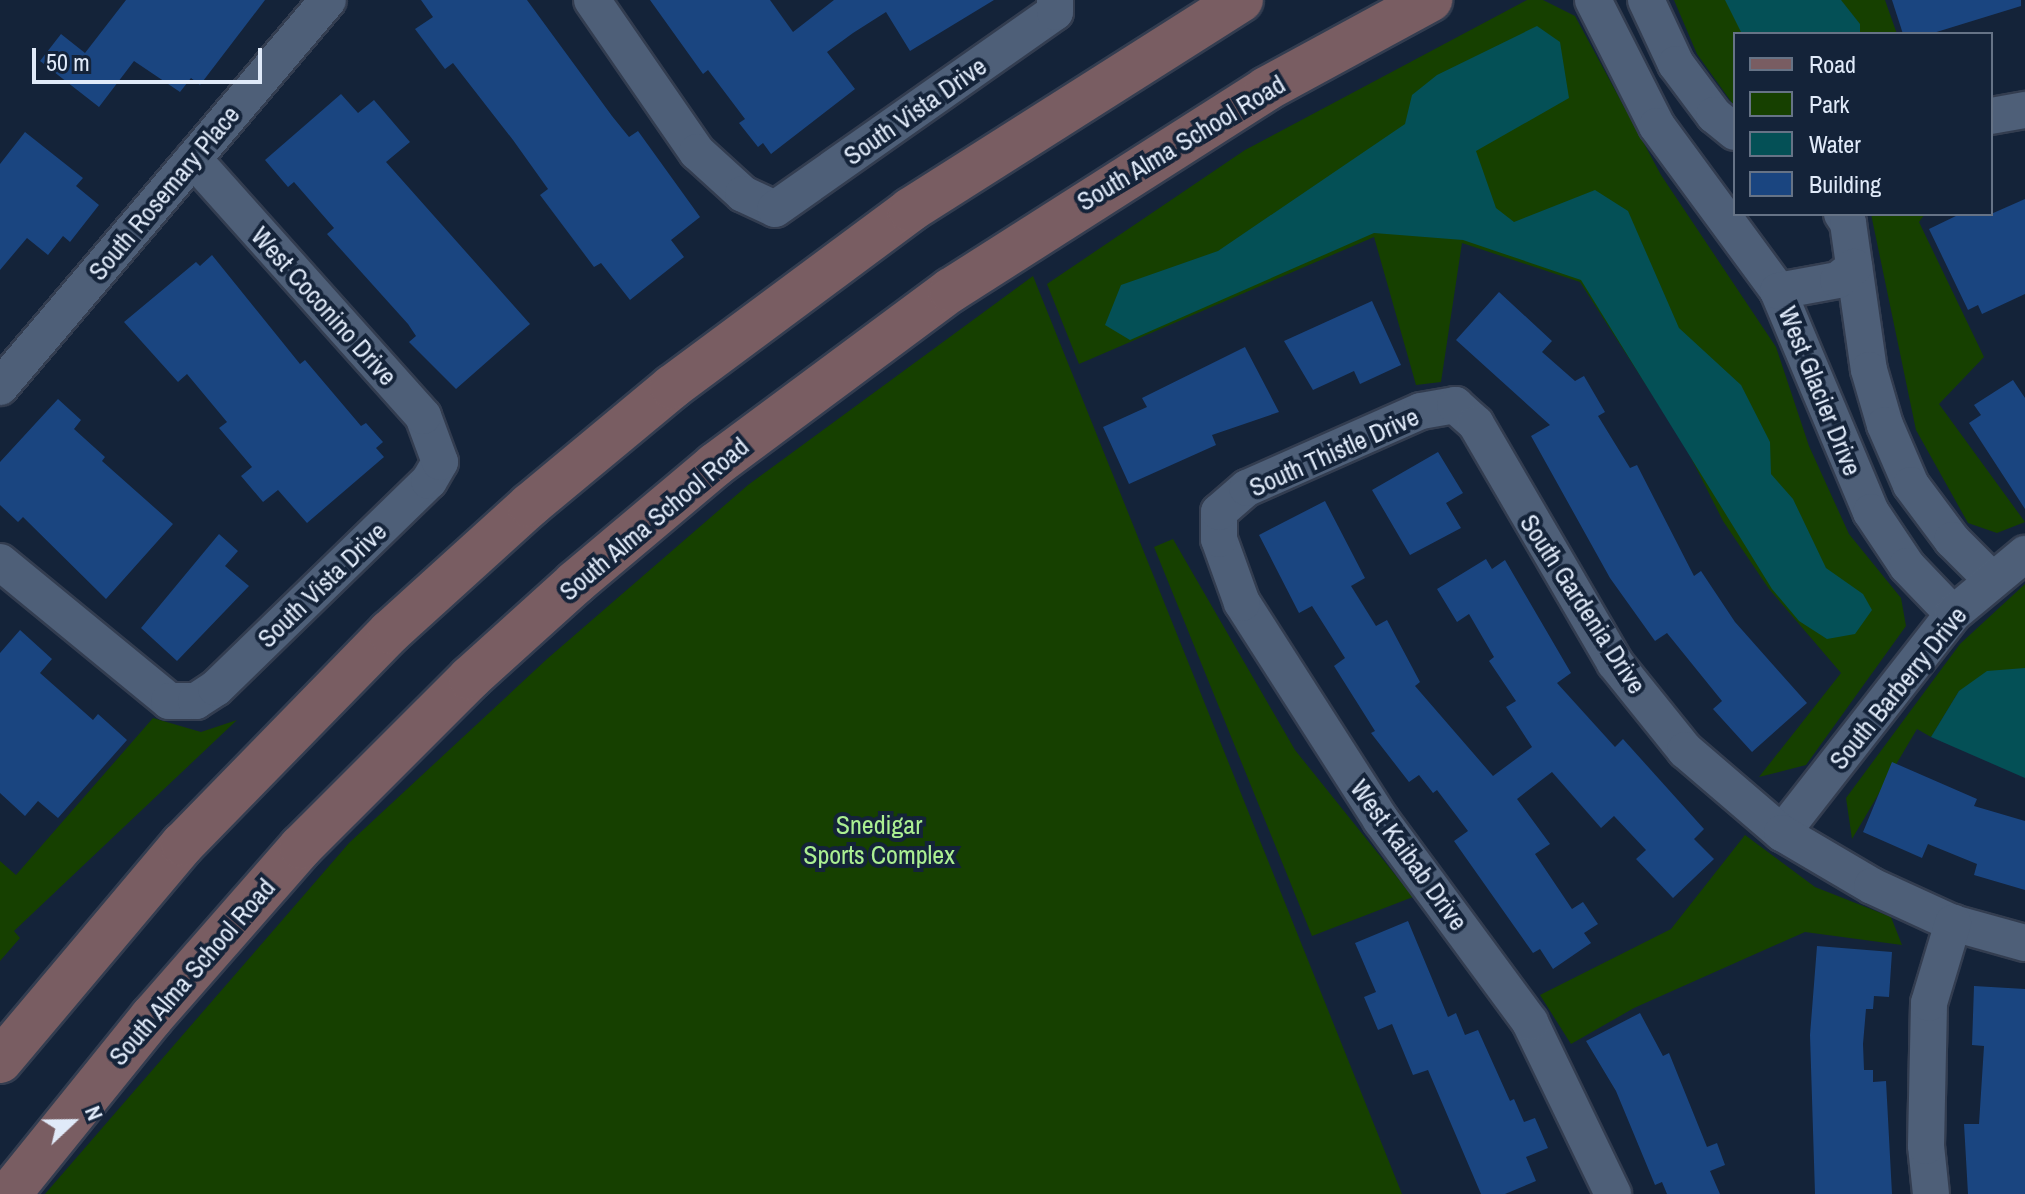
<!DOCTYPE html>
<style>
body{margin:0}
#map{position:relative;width:2025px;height:1194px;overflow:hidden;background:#142339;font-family:"Archivo Narrow",sans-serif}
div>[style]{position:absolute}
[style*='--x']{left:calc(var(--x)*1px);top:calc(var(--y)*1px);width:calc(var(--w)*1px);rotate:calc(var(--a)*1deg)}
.green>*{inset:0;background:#164000}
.water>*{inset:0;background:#045056}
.building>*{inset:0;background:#1a4580}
.roads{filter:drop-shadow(2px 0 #333d50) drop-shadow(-2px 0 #333d50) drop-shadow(0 2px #333d50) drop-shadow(0 -2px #333d50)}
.minor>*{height:36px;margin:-18px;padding:0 18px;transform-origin:18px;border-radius:18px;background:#4e5f78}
.secondary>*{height:44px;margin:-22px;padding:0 22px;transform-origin:22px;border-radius:22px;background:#795d62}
span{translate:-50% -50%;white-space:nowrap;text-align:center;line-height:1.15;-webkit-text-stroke:8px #142339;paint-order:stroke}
.street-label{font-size:26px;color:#e0eaf9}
.park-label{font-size:26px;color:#abef92}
.legend{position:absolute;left:1733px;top:32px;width:260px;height:184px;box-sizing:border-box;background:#142339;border:2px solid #667386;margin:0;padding:10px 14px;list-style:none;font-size:24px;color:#e0eaf9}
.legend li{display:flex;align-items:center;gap:16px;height:40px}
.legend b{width:40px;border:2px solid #667386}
.north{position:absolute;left:32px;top:1082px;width:80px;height:80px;-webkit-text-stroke:6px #142339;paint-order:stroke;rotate:68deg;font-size:22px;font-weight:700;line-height:32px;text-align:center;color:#e0eaf9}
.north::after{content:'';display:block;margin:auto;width:28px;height:36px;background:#e0eaf9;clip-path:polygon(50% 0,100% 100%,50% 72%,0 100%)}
.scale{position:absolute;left:32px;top:48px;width:230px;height:36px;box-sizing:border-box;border:4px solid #e0eaf9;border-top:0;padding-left:10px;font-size:24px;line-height:28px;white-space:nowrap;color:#e0eaf9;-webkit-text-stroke:6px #142339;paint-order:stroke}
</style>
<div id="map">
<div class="green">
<i style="clip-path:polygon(1527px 0,1543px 0,1575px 16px,1661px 175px,1776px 347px,1809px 446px,1849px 534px,1901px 598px,1906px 626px,1806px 765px,1759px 777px,1841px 673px,1769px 589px,1723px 521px,1684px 444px,1580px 282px,1462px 243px,1441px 382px,1416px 385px,1374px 237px,1079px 364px,1047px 284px,1245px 150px)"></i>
<i style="clip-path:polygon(1674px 0,1885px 0,1897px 34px,1735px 34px,1735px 107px,1697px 54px)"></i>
<i style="clip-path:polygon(1871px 214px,1925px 214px,1919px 222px,1984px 357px,1939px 404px,2025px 522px,1997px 533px,1968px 523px,1916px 430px)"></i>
<i style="clip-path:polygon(1033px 276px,1402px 1194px,45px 1194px,349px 843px,547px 659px,748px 485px)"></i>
<i style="clip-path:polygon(1173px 539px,1295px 750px,1413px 897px,1312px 936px,1154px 547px)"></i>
<i style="clip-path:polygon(2025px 584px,2025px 668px,1959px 691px,1931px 737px,1917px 729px,1852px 839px,1846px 798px,1960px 644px)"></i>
<i style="clip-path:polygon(153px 718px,201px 732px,237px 720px,14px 931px,20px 938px,0 961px,0 861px,16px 875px)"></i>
<i style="clip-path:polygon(1745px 835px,1815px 887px,1891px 917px,1902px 945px,1805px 932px,1634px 1008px,1571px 1044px,1540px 995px,1671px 929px)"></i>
</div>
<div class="water">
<i style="clip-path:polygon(1725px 0,1841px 0,1860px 24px,1860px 34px,1742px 34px)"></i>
<i style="clip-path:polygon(1537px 26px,1560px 42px,1569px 98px,1476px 151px,1496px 208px,1514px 222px,1595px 190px,1628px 211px,1679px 328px,1741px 385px,1770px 442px,1771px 474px,1793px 499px,1826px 568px,1863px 594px,1872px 610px,1855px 634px,1827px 639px,1799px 621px,1772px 589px,1581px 280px,1463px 240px,1374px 233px,1130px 340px,1105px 325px,1121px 285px,1218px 251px,1405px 124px,1412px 95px,1437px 75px)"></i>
<i style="clip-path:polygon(2025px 668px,2025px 778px,1931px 737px,1959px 691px,1987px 671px)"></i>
</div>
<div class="building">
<i style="clip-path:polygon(126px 0,265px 0,200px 85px,191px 78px,180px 92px,134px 61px,99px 107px,40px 61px,61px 34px,85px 53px)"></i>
<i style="clip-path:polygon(421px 0,527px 0,612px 116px,629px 137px,638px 131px,700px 217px,671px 240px,684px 257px,630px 300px,601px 263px,594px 267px,540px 195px,548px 189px,513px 140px,453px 63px,445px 69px,415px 29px,433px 17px)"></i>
<i style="clip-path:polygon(650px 0,770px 0,793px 32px,834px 0,994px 0,910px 51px,886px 12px,853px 33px,827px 52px,855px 89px,771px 154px,763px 143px,758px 147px,739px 123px,745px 119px,708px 70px,703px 74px)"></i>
<i style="clip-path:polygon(1892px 0,2021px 0,2021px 6px,1930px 34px,1903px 34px)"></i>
<i style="clip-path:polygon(341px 94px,358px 113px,374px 100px,410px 142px,386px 162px,530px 324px,456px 389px,409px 342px,416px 336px,408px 324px,327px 234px,334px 228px,294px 182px,288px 187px,265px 160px)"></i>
<i style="clip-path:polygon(25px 132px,83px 178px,76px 186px,99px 205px,70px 242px,63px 236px,48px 255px,27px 238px,0 270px,0 164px)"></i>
<i style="clip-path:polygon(2025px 199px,2025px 294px,1982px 314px,1978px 305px,1968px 310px,1929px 229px,1960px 214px,1991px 214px)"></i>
<i style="clip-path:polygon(212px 255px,300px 364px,305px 360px,361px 426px,366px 423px,383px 442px,376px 448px,384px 457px,307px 523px,278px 490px,263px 502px,241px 476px,252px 467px,219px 428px,227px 422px,187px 374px,178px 382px,124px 322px,196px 262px,200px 266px)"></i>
<i style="clip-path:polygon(1499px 292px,1552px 341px,1542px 352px,1575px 381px,1584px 376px,1605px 412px,1598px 416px,1630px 468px,1637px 465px,1694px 576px,1701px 571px,1735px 622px,1807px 703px,1752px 752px,1713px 709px,1722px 701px,1667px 633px,1655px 641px,1610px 578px,1531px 436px,1550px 425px,1456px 340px)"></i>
<i style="clip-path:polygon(1372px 301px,1401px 365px,1360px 384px,1354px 371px,1313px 390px,1284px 341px)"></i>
<i style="clip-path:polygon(1245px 347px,1279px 412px,1212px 435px,1216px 445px,1129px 484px,1103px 427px,1147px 407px,1142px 398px)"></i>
<i style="clip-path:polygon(2013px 380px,2025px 398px,2025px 509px,1969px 423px,1981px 415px,1974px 405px)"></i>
<i style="clip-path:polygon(58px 399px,81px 420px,74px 429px,105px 457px,102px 461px,173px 524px,106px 599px,23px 517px,18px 522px,0 505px,0 462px)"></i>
<i style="clip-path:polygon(1438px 452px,1463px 493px,1446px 503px,1461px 528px,1410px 555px,1372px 490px)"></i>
<i style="clip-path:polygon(1325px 501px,1365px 578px,1351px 586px,1376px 626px,1387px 620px,1420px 682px,1415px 686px,1493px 776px,1532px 747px,1506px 707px,1516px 701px,1489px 661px,1494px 657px,1469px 614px,1457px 622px,1437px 589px,1486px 559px,1492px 569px,1505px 560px,1571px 673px,1557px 683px,1615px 747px,1623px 739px,1704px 829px,1694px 839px,1714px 859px,1673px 898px,1636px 859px,1646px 850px,1614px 816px,1601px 828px,1552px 772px,1517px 799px,1550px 844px,1535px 854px,1572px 909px,1583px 902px,1598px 924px,1584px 933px,1591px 943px,1553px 969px,1540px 949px,1533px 953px,1454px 841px,1468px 831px,1437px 790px,1433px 793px,1419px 775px,1409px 782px,1371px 733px,1375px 731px,1334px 666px,1345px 658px,1312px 606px,1299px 613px,1259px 535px)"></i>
<i style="clip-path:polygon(219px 534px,238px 551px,225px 566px,249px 586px,177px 661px,141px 628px)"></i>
<i style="clip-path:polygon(20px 630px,52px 659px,40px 673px,93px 720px,98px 714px,127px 740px,58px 818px,38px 801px,25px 816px,0 793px,0 653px)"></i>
<i style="clip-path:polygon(1892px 762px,1977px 799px,1974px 806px,2025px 821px,2025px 890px,1974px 875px,1977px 864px,1928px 844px,1922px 858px,1863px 832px)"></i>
<i style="clip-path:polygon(1408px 921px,1448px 1017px,1456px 1013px,1465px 1035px,1478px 1030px,1510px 1101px,1514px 1099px,1524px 1122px,1535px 1118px,1548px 1148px,1526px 1157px,1536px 1181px,1505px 1194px,1481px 1194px,1428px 1070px,1413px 1075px,1392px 1024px,1378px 1030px,1364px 997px,1376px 992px,1355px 943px)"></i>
<i style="clip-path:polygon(1817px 946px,1892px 952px,1889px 997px,1874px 996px,1873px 1009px,1866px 1009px,1863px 1044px,1864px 1070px,1873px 1070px,1873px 1082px,1886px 1081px,1892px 1194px,1815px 1194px,1810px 1035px)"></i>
<i style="clip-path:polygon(1974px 986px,2025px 989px,2025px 1194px,1968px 1194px,1964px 1124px,1979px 1124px,1984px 1046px,1972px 1045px)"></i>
<i style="clip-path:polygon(1640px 1013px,1663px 1056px,1669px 1053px,1707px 1147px,1717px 1143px,1725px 1165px,1710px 1171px,1720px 1194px,1667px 1194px,1662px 1182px,1655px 1185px,1616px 1091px,1586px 1041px)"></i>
</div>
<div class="roads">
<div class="minor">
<i style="--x:592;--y:0;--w:185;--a:55.4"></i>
<i style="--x:697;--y:152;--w:62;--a:42.4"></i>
<i style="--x:743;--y:194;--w:35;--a:25"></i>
<i style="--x:775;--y:209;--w:342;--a:-35.1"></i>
<i style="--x:1055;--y:12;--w:12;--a:-90"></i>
<i style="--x:1593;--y:0;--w:141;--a:63.1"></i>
<i style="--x:1657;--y:126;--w:205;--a:53.7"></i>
<i style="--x:1778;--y:291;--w:240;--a:67.2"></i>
<i style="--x:1871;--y:512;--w:65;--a:56.3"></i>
<i style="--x:1907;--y:566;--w:66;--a:46.2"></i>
<i style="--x:1646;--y:0;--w:71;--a:64.9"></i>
<i style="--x:1676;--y:64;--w:64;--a:53.3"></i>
<i style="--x:1714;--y:115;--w:27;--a:39"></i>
<i style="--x:1991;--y:116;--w:35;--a:-10"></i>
<i style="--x:1842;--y:214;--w:11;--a:56"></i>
<i style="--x:1848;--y:223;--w:148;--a:81.9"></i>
<i style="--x:1869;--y:370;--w:57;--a:73.8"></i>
<i style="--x:1885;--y:425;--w:65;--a:66.6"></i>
<i style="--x:1911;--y:485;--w:69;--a:53.3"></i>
<i style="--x:1952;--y:540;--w:55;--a:45"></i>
<i style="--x:1778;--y:291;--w:61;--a:-10.4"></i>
<i style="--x:1838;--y:280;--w:21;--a:-39"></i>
<i style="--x:0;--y:387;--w:507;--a:-49.72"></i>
<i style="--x:0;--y:562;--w:219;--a:39.4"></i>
<i style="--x:169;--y:701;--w:27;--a:0"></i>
<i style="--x:196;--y:701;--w:24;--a:-33"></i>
<i style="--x:216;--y:688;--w:297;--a:-44.2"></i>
<i style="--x:429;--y:481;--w:22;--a:-60"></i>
<i style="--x:440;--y:462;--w:49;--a:-110.3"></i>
<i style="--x:423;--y:416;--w:345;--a:-131.8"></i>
<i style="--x:1782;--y:833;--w:278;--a:-52"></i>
<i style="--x:1953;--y:614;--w:94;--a:-39.8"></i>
<i style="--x:1613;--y:1194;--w:191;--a:-115.8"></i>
<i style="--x:1530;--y:1022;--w:251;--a:-126.4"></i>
<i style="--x:1381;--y:820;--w:258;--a:-122.6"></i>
<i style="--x:1242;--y:603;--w:68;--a:-109.8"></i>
<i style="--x:1219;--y:539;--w:27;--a:-90"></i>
<i style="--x:1219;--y:512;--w:37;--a:-41"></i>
<i style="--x:1247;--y:488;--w:190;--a:-23.9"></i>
<i style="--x:1421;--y:411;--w:35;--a:-10"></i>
<i style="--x:1455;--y:405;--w:28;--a:42"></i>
<i style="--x:1476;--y:424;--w:276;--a:59.8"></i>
<i style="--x:1615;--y:663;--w:112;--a:51.2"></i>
<i style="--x:1685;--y:750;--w:128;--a:40.6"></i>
<i style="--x:1782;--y:833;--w:104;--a:30.5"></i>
<i style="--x:1872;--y:886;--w:89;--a:24.6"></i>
<i style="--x:1953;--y:923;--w:75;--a:15.5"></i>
<i style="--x:1931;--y:1194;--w:48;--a:-95.9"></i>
<i style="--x:1926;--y:1146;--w:143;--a:-88.8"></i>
<i style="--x:1929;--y:1003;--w:84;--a:-73.3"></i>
</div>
<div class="secondary">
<i style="--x:0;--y:1061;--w:284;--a:-49.9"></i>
<i style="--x:183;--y:844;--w:296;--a:-45.7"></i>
<i style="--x:390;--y:632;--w:189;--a:-42.2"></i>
<i style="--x:530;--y:505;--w:185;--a:-39.7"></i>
<i style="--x:672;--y:387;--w:297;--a:-36.6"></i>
<i style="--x:910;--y:210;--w:392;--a:-32.4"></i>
<i style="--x:9;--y:1194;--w:228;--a:-51.1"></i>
<i style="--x:152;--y:1017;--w:226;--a:-48.8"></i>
<i style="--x:301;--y:847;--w:239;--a:-45"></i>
<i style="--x:470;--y:678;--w:142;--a:-42.1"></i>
<i style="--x:575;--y:583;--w:183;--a:-40.1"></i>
<i style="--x:715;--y:465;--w:294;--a:-36.6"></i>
<i style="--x:951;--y:290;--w:374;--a:-32.5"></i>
<i style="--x:1266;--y:89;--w:187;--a:-28.5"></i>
</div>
</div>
<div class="street-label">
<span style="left:915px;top:111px;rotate:-35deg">South Vista Drive</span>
<span style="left:1181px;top:143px;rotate:-31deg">South Alma School Road</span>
<span style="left:164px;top:193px;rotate:-50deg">South Rosemary Place</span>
<span style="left:324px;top:306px;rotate:48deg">West Coconino Drive</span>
<span style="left:1820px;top:391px;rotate:68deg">West Glacier Drive</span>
<span style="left:1334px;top:452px;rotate:-24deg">South Thistle Drive</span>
<span style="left:654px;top:519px;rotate:-40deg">South Alma School Road</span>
<span style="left:322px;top:585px;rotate:-44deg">South Vista Drive</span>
<span style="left:1583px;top:604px;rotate:57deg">South Gardenia Drive</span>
<span style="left:1898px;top:688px;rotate:-51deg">South Barberry Drive</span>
<span style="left:1409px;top:855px;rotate:54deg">West Kaibab Drive</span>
<span style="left:192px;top:972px;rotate:-49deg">South Alma School Road</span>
</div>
<div class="park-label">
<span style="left:879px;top:840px">Snedigar<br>Sports Complex</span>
</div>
<ul class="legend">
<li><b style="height:10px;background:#795d62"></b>Road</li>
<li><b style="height:22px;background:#164000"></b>Park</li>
<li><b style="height:22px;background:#045056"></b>Water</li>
<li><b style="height:22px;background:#1a4580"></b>Building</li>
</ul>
<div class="north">N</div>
<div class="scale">50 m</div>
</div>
